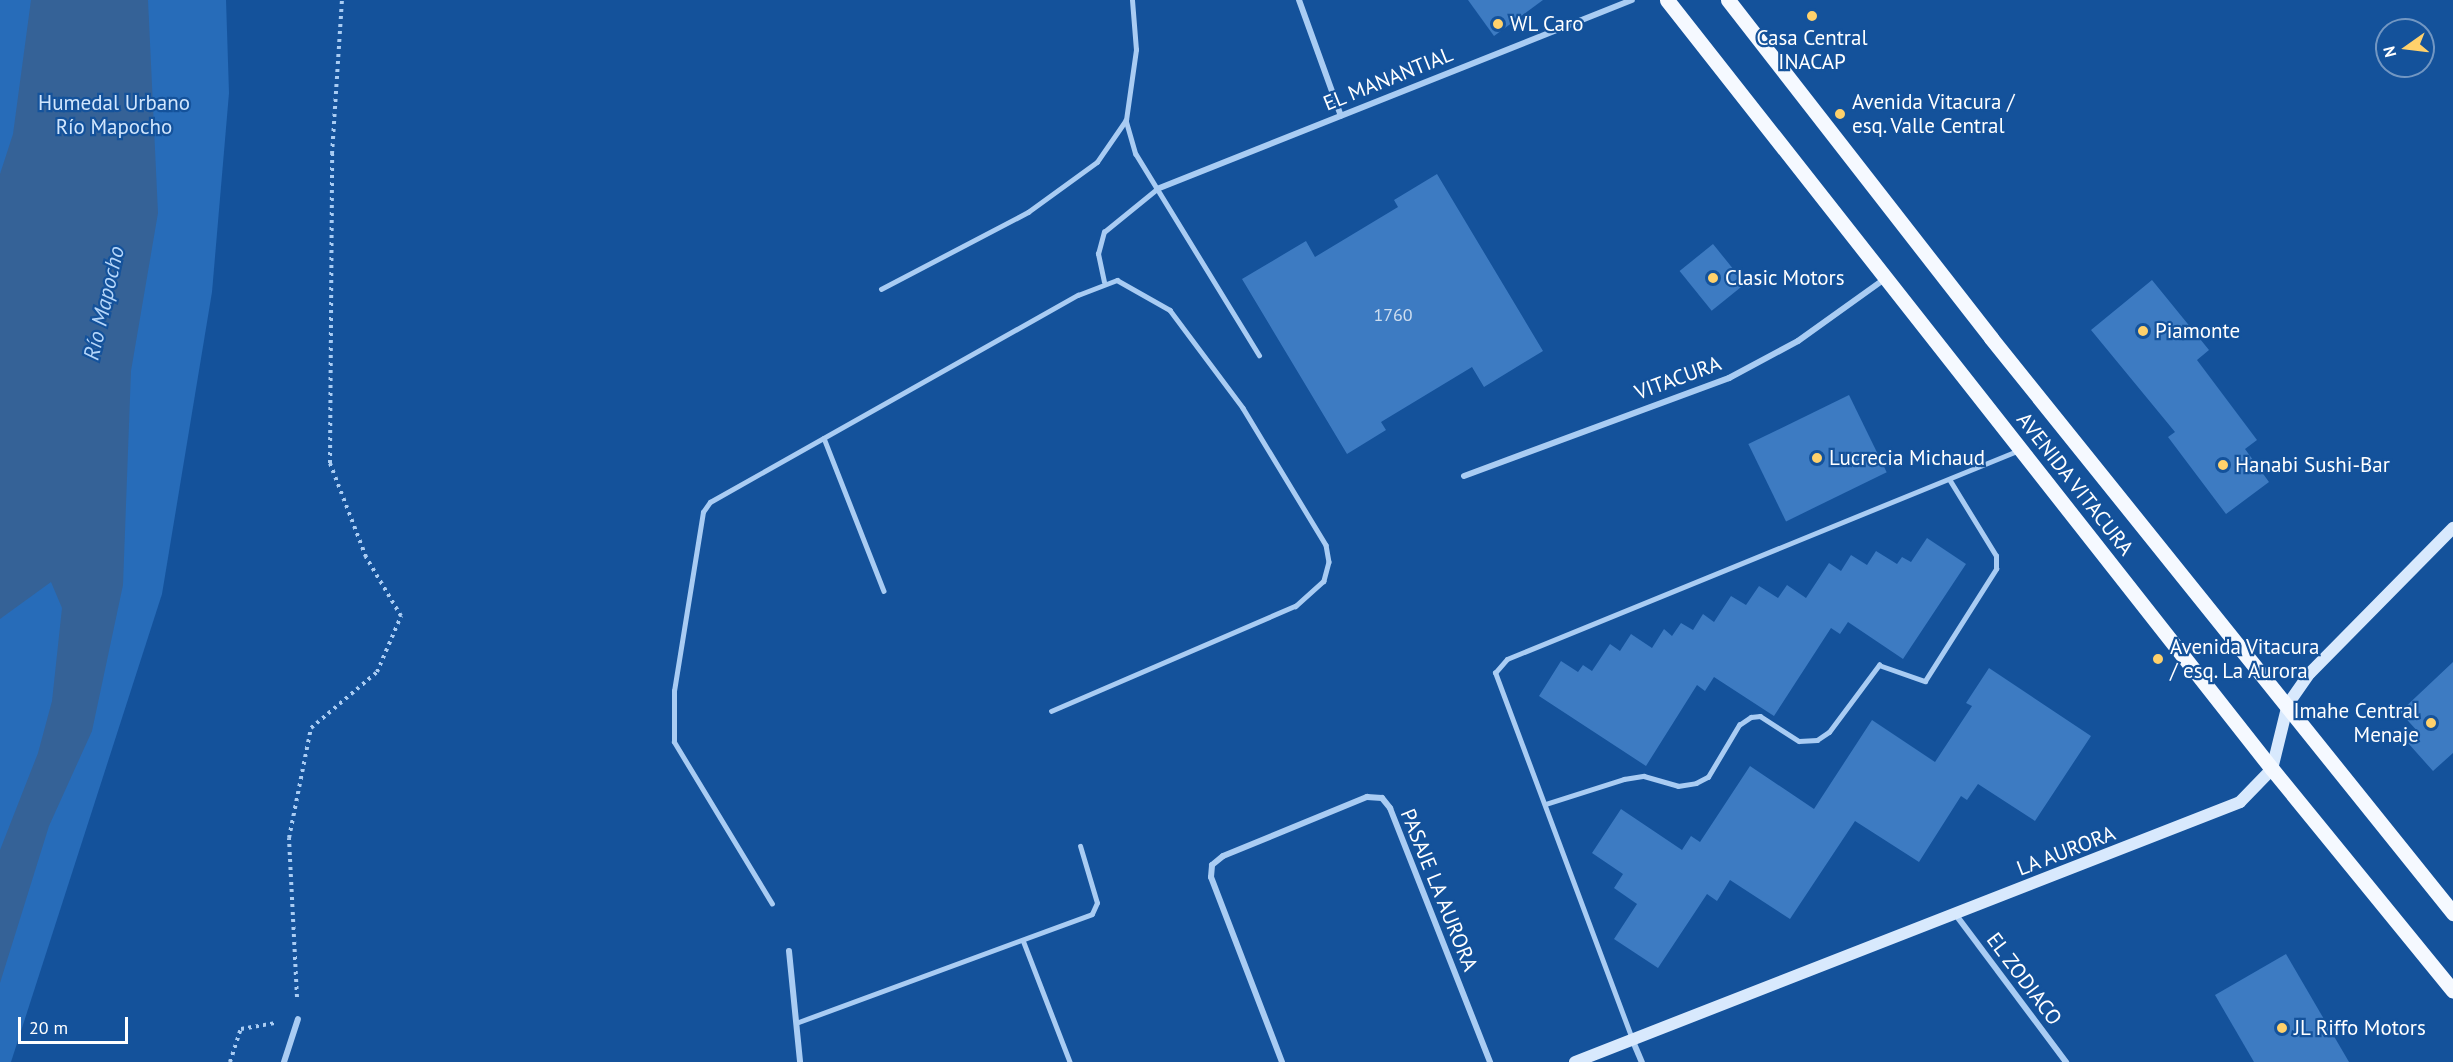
<!DOCTYPE html>
<meta charset="utf-8">
<style>
body{margin:0}
#map{position:relative;width:2453px;height:1062px;overflow:hidden;background:#14529b;font-family:"PT Sans",sans-serif}
div>[style]{position:absolute}
[style*='--x']{left:calc(var(--x)*1px);top:calc(var(--y)*1px);width:calc(var(--w)*1px);rotate:calc(var(--a)*1deg)}
.green>*{inset:0;background:#276cb9}
.water>*{inset:0;background:#356297}
.building>*{inset:0;background:#3d7bc2;transform-origin:0 0}
.path>*{height:4px;margin-top:-2px;transform-origin:0;background:repeating-linear-gradient(90deg,#a9ccf3 0 3px,transparent 0 7.5px)}
.lane>*{height:4.5px;margin:-2.25px;padding:0 2.25px;transform-origin:2.25px;border-radius:2.25px;background:#a9ccf3}
.street>*{height:6px;margin:-3px;padding:0 3px;transform-origin:3px;border-radius:3px;background:#a9ccf3}
.secondary>*{height:12px;margin:-6px;padding:0 6px;transform-origin:6px;border-radius:6px;background:#d8e9fd}
.primary>*{height:15px;margin:-7.5px;padding:0 7.5px;transform-origin:7.5px;border-radius:7.5px;background:#f5f9ff}
.dots>*{width:16px;height:16px;translate:-50% -50%;box-sizing:border-box;border:3px solid #14529b;border-radius:50%}
span{translate:-50% -50%;white-space:nowrap;text-align:center;line-height:1.15;-webkit-text-stroke:4.5px #14529b;paint-order:stroke}
.number-label{font-size:18px;color:#cedef0}
.number-label span{-webkit-text-stroke-width:0}
.poi-label{font-size:21px;color:#fff}
.left{translate:0 -50%;text-align:left}
.right{translate:-100% -50%;text-align:right}
.street-label{font-size:21px;color:#fff}
.park-label{font-size:21px;color:#d1e6fd}
.water-label{font-size:22px;color:#b5d6fa;font-style:italic}
.north{position:absolute;left:2375px;top:18px;width:60px;height:60px;box-sizing:border-box;background:#14529b;border:2px solid #7297c3;border-radius:50%;rotate:256deg;font-size:16px;font-weight:700;line-height:24px;text-align:center;color:#fff}
.north::after{content:'';display:block;margin:auto;width:21px;height:27px;background:#ffd16b;clip-path:polygon(50% 0,100% 100%,50% 72%,0 100%)}
.scale{position:absolute;left:18px;top:1017px;width:110px;height:27px;box-sizing:border-box;border:3px solid #fff;border-top:0;padding-left:8px;font-size:18px;line-height:21px;white-space:nowrap;color:#fff;-webkit-text-stroke:4px #14529b;paint-order:stroke}
</style>
<div id="map">
<div class="green">
<i style="clip-path:polygon(0 0,226px 0,229px 93px,212px 292px,162px 594px,11px 1062px,0 1062px)"></i>
</div>
<div class="water">
<i style="clip-path:polygon(31px 0,148px 0,158px 213px,131px 371px,123px 585px,92px 731px,49px 826px,0 983px,0 850px,38px 753px,52px 701px,62px 608px,51px 582px,0 619px,0 174px,13px 134px)"></i>
</div>
<div class="building">
<i style="clip-path:polygon(1468px 0,1543px 0,1494px 36px)"></i>
<i style="clip-path:polygon(1437px 174px,1543px 351px,1484px 387px,1472px 367px,1381px 422px,1386px 430px,1347px 454px,1242px 279px,1306px 241px,1315px 257px,1398px 207px,1394px 200px)"></i>
<i style="left:1713px;top:244px;width:51px;height:43px;rotate:51deg"></i>
<i style="clip-path:polygon(2152px 280px,2209px 350px,2197px 360px,2257px 440px,2245px 449px,2269px 482px,2226px 514px,2168px 437px,2175px 432px,2091px 330px)"></i>
<i style="left:1849px;top:395px;width:86px;height:112px;rotate:64deg"></i>
<i style="clip-path:polygon(1927px 538px,1966px 564px,1903px 659px,1848px 622px,1840px 634px,1831px 628px,1774px 716px,1714px 677px,1705px 691px,1697px 685px,1646px 766px,1539px 696px,1561px 661px,1578px 672px,1583px 665px,1592px 671px,1610px 644px,1620px 651px,1631px 634px,1652px 648px,1664px 629px,1672px 636px,1681px 623px,1693px 630px,1703px 614px,1714px 622px,1731px 596px,1746px 605px,1759px 586px,1778px 598px,1787px 585px,1806px 598px,1829px 563px,1841px 571px,1851px 555px,1867px 565px,1876px 551px,1897px 564px,1902px 557px,1911px 562px)"></i>
<i style="clip-path:polygon(2453px 662px,2453px 753px,2433px 771px,2408px 743px,2419px 733px,2400px 712px)"></i>
<i style="clip-path:polygon(1989px 668px,2091px 736px,2035px 821px,1978px 784px,1967px 800px,1961px 796px,1919px 862px,1855px 821px,1790px 919px,1730px 880px,1717px 901px,1707px 894px,1658px 968px,1614px 939px,1637px 904px,1614px 888px,1623px 874px,1592px 853px,1621px 809px,1682px 850px,1691px 836px,1700px 842px,1750px 766px,1814px 809px,1872px 720px,1935px 762px,1972px 706px,1966px 703px)"></i>
<i style="clip-path:polygon(2286px 954px,2349px 1062px,2254px 1062px,2215px 995px)"></i>
</div>
<div class="path">
<i style="--x:297;--y:997;--w:159;--a:-92.9"></i>
<i style="--x:289;--y:838;--w:112;--a:-78.7"></i>
<i style="--x:311;--y:728;--w:87;--a:-40.3"></i>
<i style="--x:377;--y:672;--w:61;--a:-66.8"></i>
<i style="--x:401;--y:616;--w:69;--a:-120.7"></i>
<i style="--x:366;--y:557;--w:101;--a:-111"></i>
<i style="--x:330;--y:463;--w:309;--a:-89.6"></i>
<i style="--x:332;--y:154;--w:154;--a:-86.3"></i>
<i style="--x:230;--y:1062;--w:35;--a:-72"></i>
<i style="--x:241;--y:1029;--w:34;--a:-10"></i>
</div>
<div class="lane">
<i style="--x:1126;--y:120;--w:35;--a:74"></i>
<i style="--x:1136;--y:154;--w:236;--a:58.5"></i>
<i style="--x:1104;--y:282;--w:29;--a:-102"></i>
<i style="--x:1098;--y:254;--w:23;--a:-75"></i>
<i style="--x:1104;--y:232;--w:68;--a:-39.1"></i>
<i style="--x:881;--y:289;--w:166;--a:-27.6"></i>
<i style="--x:1028;--y:212;--w:85;--a:-35.9"></i>
<i style="--x:1097;--y:162;--w:51;--a:-55.4"></i>
<i style="--x:1126;--y:120;--w:71;--a:-81.9"></i>
<i style="--x:1136;--y:50;--w:50;--a:-94.6"></i>
<i style="--x:824;--y:438;--w:164;--a:68.6"></i>
<i style="--x:1546;--y:804;--w:82;--a:-17.8"></i>
<i style="--x:1624;--y:779;--w:20;--a:-9"></i>
<i style="--x:1644;--y:776;--w:35;--a:16"></i>
<i style="--x:1678;--y:786;--w:18;--a:-9"></i>
<i style="--x:1696;--y:783;--w:13;--a:-27"></i>
<i style="--x:1708;--y:777;--w:61;--a:-59.2"></i>
<i style="--x:1739;--y:725;--w:14;--a:-34"></i>
<i style="--x:1751;--y:717;--w:9;--a:-6"></i>
<i style="--x:1760;--y:716;--w:46;--a:32.7"></i>
<i style="--x:1799;--y:741;--w:18;--a:-3"></i>
<i style="--x:1817;--y:740;--w:14;--a:-34"></i>
<i style="--x:1829;--y:732;--w:84;--a:-53.3"></i>
<i style="--x:1879;--y:665;--w:49;--a:19.2"></i>
<i style="--x:1925;--y:681;--w:133;--a:-57.6"></i>
<i style="--x:1996;--y:569;--w:13;--a:-90"></i>
<i style="--x:1996;--y:556;--w:88;--a:-121.5"></i>
<i style="--x:772;--y:904;--w:189;--a:-121.2"></i>
<i style="--x:674;--y:742;--w:51;--a:-90"></i>
<i style="--x:674;--y:691;--w:181;--a:-80.8"></i>
<i style="--x:703;--y:512;--w:12;--a:-55"></i>
<i style="--x:710;--y:502;--w:422;--a:-29.4"></i>
<i style="--x:1078;--y:295;--w:42;--a:-21"></i>
<i style="--x:1117;--y:280;--w:61;--a:29.5"></i>
<i style="--x:1170;--y:310;--w:122;--a:53.3"></i>
<i style="--x:1243;--y:408;--w:160;--a:58.8"></i>
<i style="--x:1326;--y:545;--w:17;--a:80"></i>
<i style="--x:1329;--y:562;--w:20;--a:105"></i>
<i style="--x:1324;--y:581;--w:38;--a:138"></i>
<i style="--x:1296;--y:606;--w:266;--a:156.7"></i>
<i style="--x:1023;--y:940;--w:131;--a:68.9"></i>
<i style="--x:796;--y:1023;--w:315;--a:-20.2"></i>
<i style="--x:1092;--y:914;--w:12;--a:-66"></i>
<i style="--x:1097;--y:903;--w:59;--a:-106.6"></i>
<i style="--x:1632;--y:1039;--w:391;--a:-110.5"></i>
<i style="--x:1495;--y:673;--w:18;--a:-49"></i>
<i style="--x:1507;--y:659;--w:551;--a:-22.19"></i>
</div>
<div class="street">
<i style="--x:1299;--y:0;--w:123;--a:70.1"></i>
<i style="--x:1157;--y:189;--w:511;--a:-21.7"></i>
<i style="--x:1464;--y:476;--w:283;--a:-20.3"></i>
<i style="--x:1729;--y:378;--w:78;--a:-28.2"></i>
<i style="--x:1798;--y:341;--w:108;--a:-35.6"></i>
<i style="--x:1956;--y:915;--w:184;--a:53.2"></i>
<i style="--x:789;--y:951;--w:112;--a:84.3"></i>
<i style="--x:1632;--y:1039;--w:25;--a:67"></i>
<i style="--x:284;--y:1062;--w:45;--a:-72"></i>
<i style="--x:1282;--y:1062;--w:198;--a:-111"></i>
<i style="--x:1211;--y:877;--w:12;--a:-85"></i>
<i style="--x:1212;--y:865;--w:14;--a:-39"></i>
<i style="--x:1223;--y:856;--w:156;--a:-22.3"></i>
<i style="--x:1367;--y:797;--w:15;--a:4"></i>
<i style="--x:1382;--y:798;--w:13;--a:51"></i>
<i style="--x:1390;--y:808;--w:273;--a:68.5"></i>
</div>
<div class="secondary">
<i style="--x:1575;--y:1062;--w:714;--a:-21.35"></i>
<i style="--x:2240;--y:802;--w:46;--a:-45.9"></i>
<i style="--x:2272;--y:769;--w:67;--a:-76.2"></i>
<i style="--x:2288;--y:704;--w:38;--a:-55"></i>
<i style="--x:2310;--y:673;--w:204;--a:-45.4"></i>
</div>
<div class="primary">
<i style="--x:1667;--y:0;--w:978;--a:51.81"></i>
<i style="--x:2272;--y:769;--w:286;--a:50.8"></i>
<i style="--x:1728;--y:0;--w:428;--a:52.1"></i>
<i style="--x:1991;--y:338;--w:738;--a:51.22"></i>
</div>
<div class="dots">
<i style="left:1812px;top:16px;background:#ffd16b"></i>
<i style="left:1498px;top:24px;background:#ffd16b"></i>
<i style="left:1840px;top:114px;background:#ffd16b"></i>
<i style="left:1713px;top:278px;background:#ffd16b"></i>
<i style="left:2143px;top:331px;background:#ffd16b"></i>
<i style="left:1817px;top:458px;background:#ffd16b"></i>
<i style="left:2223px;top:465px;background:#ffd16b"></i>
<i style="left:2158px;top:659px;background:#ffd16b"></i>
<i style="left:2431px;top:723px;background:#ffd16b"></i>
<i style="left:2282px;top:1028px;background:#ffd16b"></i>
</div>
<div class="number-label">
<span style="left:1393px;top:315px">1760</span>
</div>
<div class="poi-label">
<span class="left" style="left:1510px;top:24px">WL Caro</span>
<span style="left:1812px;top:50px">Casa Central<br>INACAP</span>
<span class="left" style="left:1852px;top:114px">Avenida Vitacura /<br>esq. Valle Central</span>
<span class="left" style="left:1725px;top:278px">Clasic Motors</span>
<span class="left" style="left:2155px;top:331px">Piamonte</span>
<span class="left" style="left:1829px;top:458px">Lucrecia Michaud</span>
<span class="left" style="left:2235px;top:465px">Hanabi Sushi-Bar</span>
<span class="left" style="left:2170px;top:659px">Avenida Vitacura<br>/ esq. La Aurora</span>
<span class="right" style="left:2419px;top:723px">Imahe Central<br>Menaje</span>
<span class="left" style="left:2294px;top:1028px">JL Riffo Motors</span>
</div>
<div class="street-label">
<span style="left:1388px;top:79px;rotate:-22deg">EL MANANTIAL</span>
<span style="left:1678px;top:378px;rotate:-20deg">VITACURA</span>
<span style="left:2075px;top:484px;rotate:52deg">AVENIDA VITACURA</span>
<span style="left:2066px;top:851px;rotate:-21deg">LA AURORA</span>
<span style="left:1439px;top:890px;rotate:68deg">PASAJE LA AURORA</span>
<span style="left:2024px;top:979px;rotate:53deg">EL ZODIACO</span>
</div>
<div class="park-label">
<span style="left:114px;top:115px">Humedal Urbano<br>Río Mapocho</span>
</div>
<div class="water-label">
<span style="left:104px;top:303px;rotate:-77deg">Río Mapocho</span>
</div>
<div class="north">N</div>
<div class="scale">20 m</div>
</div>
